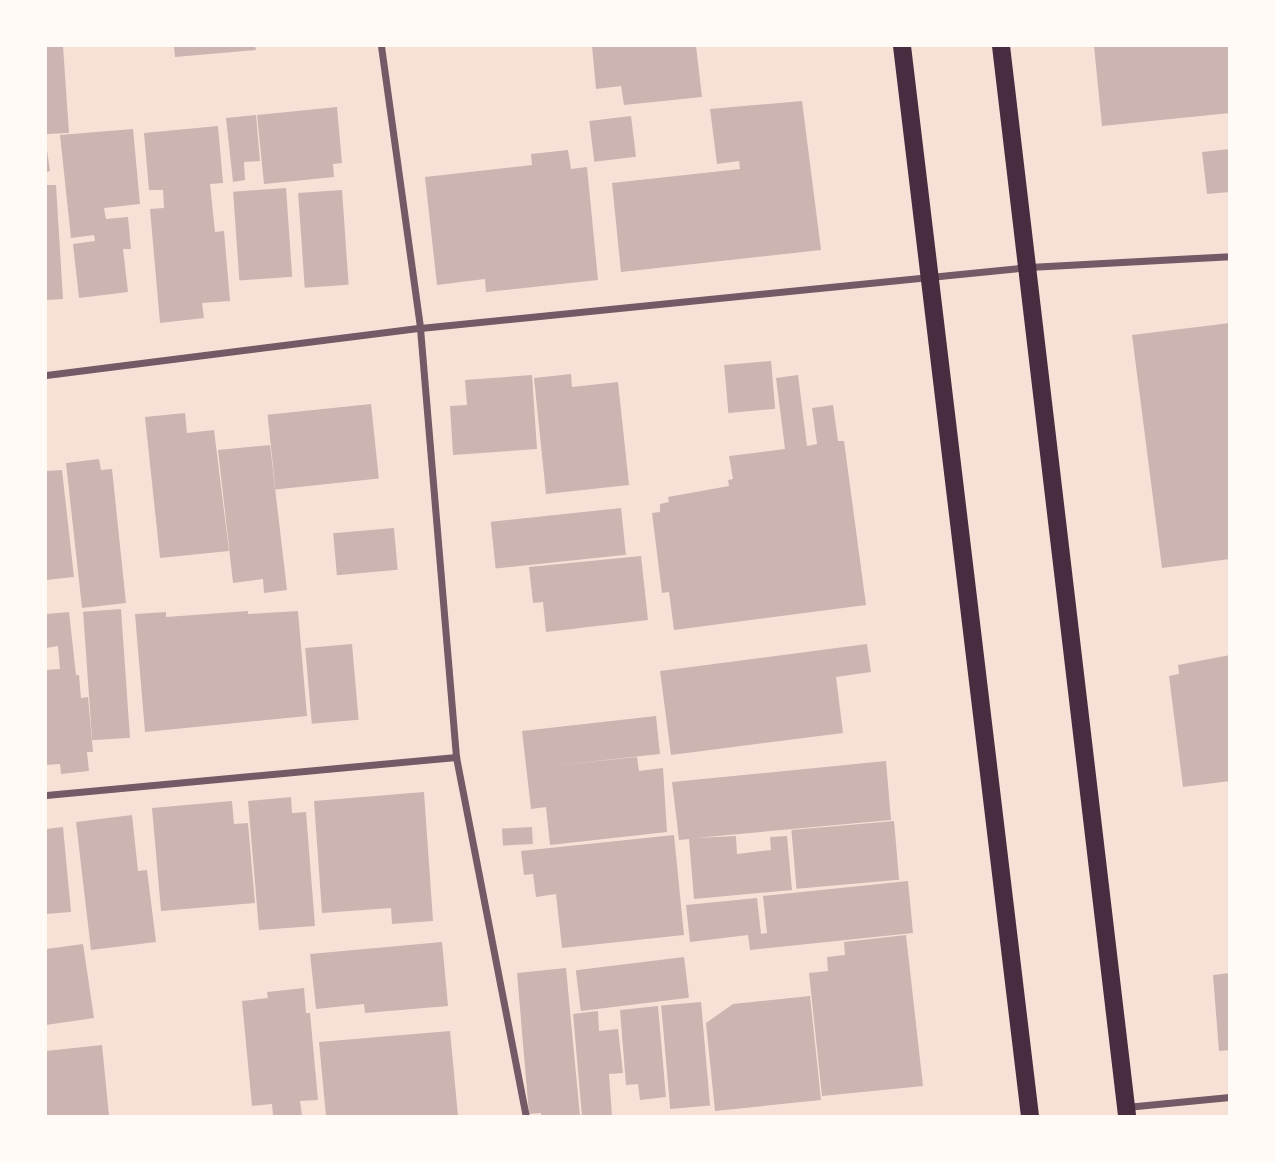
<!DOCTYPE html>
<style>
body{margin:0}
#map{position:relative;width:1275px;height:1162px;overflow:hidden;background:#f7e1d7;font-family:Montserrat,sans-serif}
div>[style]{position:absolute}
[style*='--x']{left:calc(var(--x)*1px);top:calc(var(--y)*1px);width:calc(var(--w)*1px);rotate:calc(var(--a)*1deg)}
.building>*{inset:0;background:#ccb4b1;transform-origin:0 0}
.minor>*{height:7px;margin:-3.5px;padding:0 3.5px;transform-origin:3.5px;border-radius:3.5px;background:#755966}
.primary>*{height:18px;margin:-9px;padding:0 9px;transform-origin:9px;border-radius:9px;background:#4a2c40}
span{translate:-50% -50%;white-space:nowrap;text-align:center;line-height:1.15;-webkit-text-stroke:6px #fffaf5;paint-order:stroke}
.frame{position:absolute;inset:0;border:47px solid #fffaf5;pointer-events:none}
</style>
<div id="map">
<div class="building">
<i style="clip-path:polygon(46px 46px,63px 46px,69px 133px,46px 134px)"></i>
<i style="clip-path:polygon(174px 46px,255px 46px,256px 50px,175px 57px)"></i>
<i style="clip-path:polygon(592px 46px,696px 46px,702px 97px,624px 105px,621px 86px,596px 89px)"></i>
<i style="clip-path:polygon(1094px 46px,1230px 46px,1230px 113px,1102px 126px)"></i>
<i style="clip-path:polygon(802px 101px,821px 250px,621px 272px,612px 183px,740px 169px,739px 161px,717px 164px,710px 109px)"></i>
<i style="clip-path:polygon(337px 107px,342px 163px,333px 164px,334px 177px,264px 184px,257px 115px)"></i>
<i style="clip-path:polygon(256px 115px,260px 161px,244px 162px,245px 180px,233px 182px,226px 118px)"></i>
<i style="left:631px;top:116px;width:41px;height:42px;rotate:83deg"></i>
<i style="clip-path:polygon(218px 126px,223px 183px,210px 184px,215px 232px,224px 231px,230px 301px,202px 303px,204px 318px,160px 323px,150px 209px,164px 208px,163px 190px,149px 190px,144px 133px)"></i>
<i style="clip-path:polygon(133px 129px,140px 204px,104px 208px,106px 219px,128px 217px,131px 249px,123px 249px,128px 292px,79px 298px,73px 244px,95px 241px,94px 235px,71px 238px,60px 135px)"></i>
<i style="clip-path:polygon(46px 143px,50px 171px,46px 172px)"></i>
<i style="clip-path:polygon(1230px 149px,1230px 192px,1207px 194px,1202px 152px)"></i>
<i style="clip-path:polygon(568px 150px,571px 169px,587px 167px,598px 280px,486px 292px,485px 279px,437px 285px,425px 177px,532px 165px,531px 154px)"></i>
<i style="clip-path:polygon(46px 185px,56px 185px,63px 299px,46px 300px)"></i>
<i style="left:286px;top:188px;width:89px;height:53px;rotate:86deg"></i>
<i style="left:342px;top:190px;width:95px;height:44px;rotate:86deg"></i>
<i style="clip-path:polygon(1230px 323px,1230px 559px,1162px 568px,1132px 335px)"></i>
<i style="left:771px;top:361px;width:48px;height:47px;rotate:85deg"></i>
<i style="clip-path:polygon(571px 374px,572px 387px,618px 382px,629px 485px,546px 494px,534px 378px)"></i>
<i style="clip-path:polygon(532px 375px,537px 449px,453px 455px,450px 406px,467px 405px,465px 380px)"></i>
<i style="clip-path:polygon(798px 375px,807px 446px,817px 444px,812px 408px,833px 405px,838px 441px,844px 441px,866px 605px,674px 630px,669px 592px,662px 593px,652px 513px,660px 512px,660px 504px,669px 502px,668px 497px,729px 486px,728px 480px,733px 479px,729px 456px,785px 449px,776px 378px)"></i>
<i style="left:371px;top:404px;width:75px;height:104px;rotate:84deg"></i>
<i style="clip-path:polygon(185px 413px,187px 433px,214px 430px,229px 551px,160px 558px,145px 417px)"></i>
<i style="clip-path:polygon(270px 445px,287px 590px,264px 593px,263px 579px,233px 583px,218px 450px)"></i>
<i style="clip-path:polygon(99px 459px,101px 470px,112px 469px,126px 603px,82px 608px,66px 463px)"></i>
<i style="clip-path:polygon(62px 470px,74px 577px,46px 580px,46px 471px)"></i>
<i style="left:621px;top:508px;width:47px;height:131px;rotate:84deg"></i>
<i style="left:394px;top:528px;width:42px;height:61px;rotate:85deg"></i>
<i style="clip-path:polygon(641px 556px,648px 620px,546px 632px,543px 602px,533px 603px,529px 567px)"></i>
<i style="left:121px;top:609px;width:129px;height:38px;rotate:86deg"></i>
<i style="clip-path:polygon(248px 611px,248px 614px,298px 611px,307px 716px,145px 732px,135px 614px,166px 612px,166px 617px)"></i>
<i style="clip-path:polygon(69px 612px,76px 675px,79px 675px,81px 698px,88px 697px,93px 752px,87px 752px,89px 771px,61px 774px,60px 764px,46px 765px,46px 670px,60px 669px,58px 646px,46px 648px,46px 614px)"></i>
<i style="left:352px;top:644px;width:76px;height:47px;rotate:85deg"></i>
<i style="clip-path:polygon(867px 644px,871px 672px,836px 677px,843px 733px,671px 755px,660px 671px)"></i>
<i style="clip-path:polygon(1230px 655px,1230px 781px,1183px 787px,1169px 676px,1179px 674px,1178px 665px)"></i>
<i style="clip-path:polygon(656px 716px,660px 754px,550px 766px,637px 757px,639px 771px,663px 768px,667px 832px,550px 845px,546px 807px,531px 809px,522px 731px)"></i>
<i style="clip-path:polygon(886px 761px,891px 820px,695px 838px,736px 836px,737px 854px,771px 850px,770px 837px,787px 836px,792px 890px,694px 899px,689px 839px,679px 840px,672px 782px)"></i>
<i style="clip-path:polygon(424px 792px,433px 921px,392px 924px,391px 908px,322px 913px,314px 801px)"></i>
<i style="clip-path:polygon(291px 797px,292px 813px,306px 812px,315px 926px,259px 930px,248px 801px)"></i>
<i style="clip-path:polygon(232px 801px,234px 824px,248px 823px,255px 903px,161px 911px,152px 808px)"></i>
<i style="clip-path:polygon(132px 815px,138px 871px,147px 870px,156px 942px,91px 950px,76px 822px)"></i>
<i style="left:894px;top:821px;width:59px;height:103px;rotate:85deg"></i>
<i style="clip-path:polygon(63px 827px,71px 912px,46px 914px,46px 829px)"></i>
<i style="left:532px;top:827px;width:17px;height:30px;rotate:87deg"></i>
<i style="clip-path:polygon(674px 835px,684px 935px,562px 948px,556px 894px,536px 897px,533px 874px,524px 875px,521px 851px)"></i>
<i style="clip-path:polygon(908px 881px,913px 933px,750px 950px,748px 935px,690px 942px,686px 905px,757px 898px,761px 934px,767px 933px,763px 896px)"></i>
<i style="clip-path:polygon(906px 935px,923px 1086px,822px 1096px,809px 973px,828px 971px,827px 957px,845px 955px,844px 942px)"></i>
<i style="clip-path:polygon(442px 942px,448px 1006px,365px 1013px,364px 1004px,316px 1009px,310px 954px)"></i>
<i style="clip-path:polygon(83px 944px,94px 1018px,46px 1025px,46px 949px)"></i>
<i style="left:684px;top:957px;width:41px;height:109px;rotate:83deg"></i>
<i style="clip-path:polygon(566px 968px,580px 1116px,541px 1116px,541px 1113px,529px 1114px,517px 973px)"></i>
<i style="clip-path:polygon(1230px 973px,1230px 1050px,1219px 1051px,1213px 975px)"></i>
<i style="clip-path:polygon(304px 988px,306px 1013px,310px 1013px,318px 1100px,300px 1101px,302px 1116px,273px 1116px,272px 1104px,252px 1106px,242px 1001px,268px 998px,267px 992px)"></i>
<i style="clip-path:polygon(810px 996px,821px 1100px,715px 1111px,706px 1023px,733px 1004px)"></i>
<i style="left:701px;top:1002px;width:104px;height:40px;rotate:85deg"></i>
<i style="clip-path:polygon(658px 1006px,666px 1097px,640px 1100px,638px 1084px,626px 1085px,620px 1010px)"></i>
<i style="clip-path:polygon(598px 1011px,599px 1031px,618px 1029px,623px 1073px,609px 1074px,612px 1116px,582px 1116px,573px 1014px)"></i>
<i style="clip-path:polygon(450px 1031px,458px 1116px,326px 1116px,319px 1042px)"></i>
<i style="clip-path:polygon(102px 1045px,109px 1116px,46px 1116px,46px 1051px)"></i>
</div>
<div class="minor">
<i style="--x:381;--y:46;--w:285;--a:82.1"></i>
<i style="--x:420;--y:328;--w:431;--a:85.2"></i>
<i style="--x:456;--y:757;--w:366;--a:79"></i>
<i style="--x:46;--y:375;--w:377;--a:-7.2"></i>
<i style="--x:420;--y:328;--w:612;--a:-5.72"></i>
<i style="--x:1029;--y:267;--w:201;--a:-3.1"></i>
<i style="--x:46;--y:795;--w:412;--a:-5.3"></i>
<i style="--x:1126;--y:1107;--w:104;--a:-5.5"></i>
</div>
<div class="primary">
<i style="--x:902;--y:46;--w:1078;--a:83.18"></i>
<i style="--x:1001;--y:46;--w:1077;--a:83.28"></i>
</div>
<div class="frame"></div>
</div>
